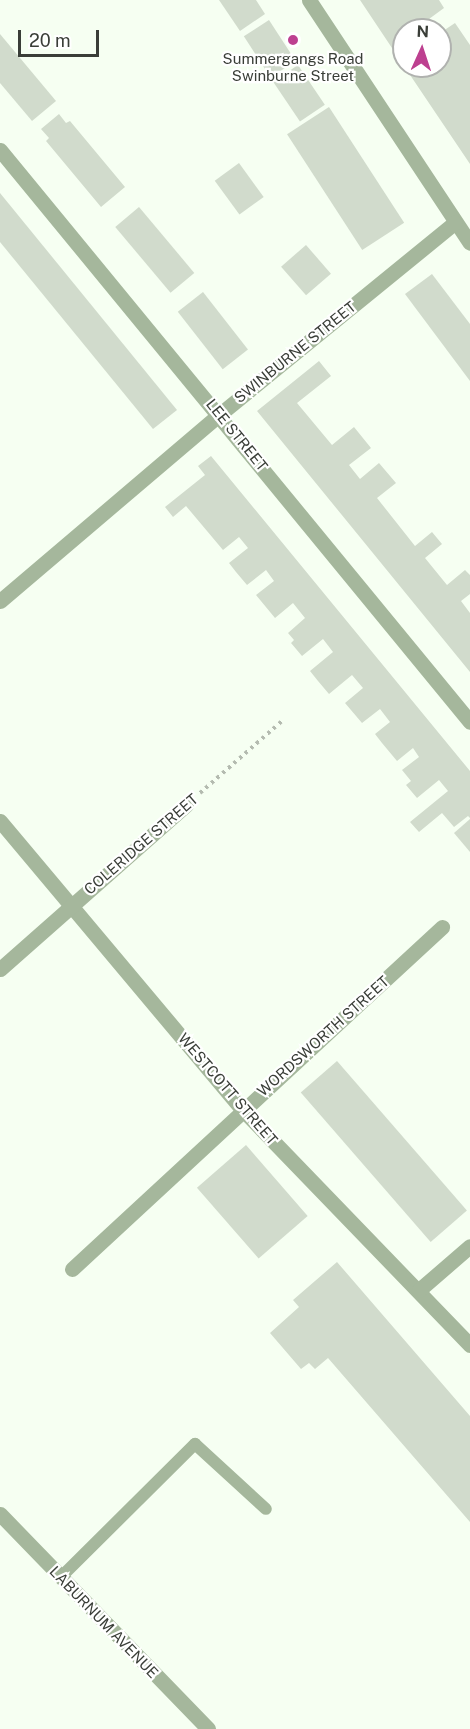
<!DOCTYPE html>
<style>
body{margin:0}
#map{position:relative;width:470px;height:1729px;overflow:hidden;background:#f6fff2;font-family:"Public Sans",sans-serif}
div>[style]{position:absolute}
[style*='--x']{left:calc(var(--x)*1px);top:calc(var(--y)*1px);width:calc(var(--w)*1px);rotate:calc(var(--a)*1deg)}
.building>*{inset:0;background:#d1dbcc;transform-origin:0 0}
.path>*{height:4px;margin-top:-2px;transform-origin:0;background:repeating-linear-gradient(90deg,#b4bbb0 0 3px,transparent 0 7.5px)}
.lane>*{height:12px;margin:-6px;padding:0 6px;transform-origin:6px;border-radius:6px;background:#a5b79c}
.street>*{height:15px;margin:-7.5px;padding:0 7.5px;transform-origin:7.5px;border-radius:7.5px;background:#a5b79c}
.dots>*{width:16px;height:16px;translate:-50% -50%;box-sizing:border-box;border:3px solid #fff;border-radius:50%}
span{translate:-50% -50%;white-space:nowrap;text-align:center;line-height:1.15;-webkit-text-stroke:4.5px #fff;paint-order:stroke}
.poi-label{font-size:15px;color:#3a3e38}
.street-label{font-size:15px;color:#3a3e38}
.north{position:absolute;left:392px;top:18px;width:60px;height:60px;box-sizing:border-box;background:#fff;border:2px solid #b0b2af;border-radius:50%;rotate:3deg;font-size:16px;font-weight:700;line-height:24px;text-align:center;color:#3a3e38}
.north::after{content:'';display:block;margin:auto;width:21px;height:27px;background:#bd4090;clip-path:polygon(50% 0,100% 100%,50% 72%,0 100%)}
.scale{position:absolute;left:18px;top:30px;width:81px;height:27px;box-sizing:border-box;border:3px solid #3a3e38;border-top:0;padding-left:8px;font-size:18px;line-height:21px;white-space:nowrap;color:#3a3e38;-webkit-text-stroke:4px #fff;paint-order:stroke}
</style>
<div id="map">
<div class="building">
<i style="clip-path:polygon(219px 0,256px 0,265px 14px,240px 31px)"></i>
<i style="clip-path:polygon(360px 0,439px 0,444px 8px,429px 19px,437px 30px,404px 30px,404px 66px)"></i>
<i style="left:269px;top:20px;width:49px;height:30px;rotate:57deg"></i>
<i style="clip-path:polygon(455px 23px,470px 45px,470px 164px,404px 66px,440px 66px,440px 33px)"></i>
<i style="clip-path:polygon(0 34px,56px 101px,32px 121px,0 83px)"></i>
<i style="left:298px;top:65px;width:48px;height:30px;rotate:56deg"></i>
<i style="left:329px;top:107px;width:138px;height:50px;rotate:57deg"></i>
<i style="clip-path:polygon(59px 114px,66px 123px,70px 121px,125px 187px,101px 207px,46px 141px,49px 138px,41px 129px)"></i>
<i style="left:239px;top:163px;width:42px;height:30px;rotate:54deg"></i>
<i style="clip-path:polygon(0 193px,177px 410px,153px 429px,0 242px)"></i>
<i style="left:139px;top:207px;width:86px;height:31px;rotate:50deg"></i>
<i style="left:306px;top:245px;width:38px;height:33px;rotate:49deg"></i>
<i style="clip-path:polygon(432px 274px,470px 324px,470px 381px,405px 294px)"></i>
<i style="left:203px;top:292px;width:73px;height:32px;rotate:52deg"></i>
<i style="clip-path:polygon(319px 361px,331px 376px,297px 403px,332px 445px,354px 427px,371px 448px,349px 465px,360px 479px,379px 463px,396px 483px,377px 498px,415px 546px,432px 532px,442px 544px,425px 558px,447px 585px,465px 570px,470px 575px,470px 594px,461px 601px,470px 613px,470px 672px,257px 411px)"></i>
<i style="clip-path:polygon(211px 456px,470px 771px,470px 818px,468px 816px,454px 827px,442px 813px,419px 832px,410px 822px,448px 791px,439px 780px,417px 798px,406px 785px,411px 781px,402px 770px,419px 757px,413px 748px,397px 761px,382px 743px,375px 734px,390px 722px,380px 709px,362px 723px,345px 703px,363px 688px,352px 675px,329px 694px,318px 681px,310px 671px,333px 652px,323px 639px,302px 656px,291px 643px,294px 640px,288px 633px,305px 618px,293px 603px,275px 618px,256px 595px,274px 581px,266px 570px,247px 585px,236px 572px,229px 563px,248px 548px,239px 537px,223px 550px,186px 506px,173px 517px,165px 507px,205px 475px,198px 466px)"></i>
<i style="clip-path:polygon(470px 819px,470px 852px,454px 833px)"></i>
<i style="left:337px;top:1061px;width:198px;height:48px;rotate:49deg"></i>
<i style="left:246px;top:1145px;width:94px;height:65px;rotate:49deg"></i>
<i style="clip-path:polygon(337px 1262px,470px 1416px,470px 1522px,328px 1358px,315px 1369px,309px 1363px,301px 1369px,270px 1333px,299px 1307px,293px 1300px)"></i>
</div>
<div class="path">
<i style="--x:200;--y:793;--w:111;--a:-41.3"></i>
</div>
<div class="lane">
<i style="--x:61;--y:1577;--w:189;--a:-44.8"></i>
<i style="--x:195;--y:1444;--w:96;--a:42.5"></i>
</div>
<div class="street">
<i style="--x:309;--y:0;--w:291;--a:56.5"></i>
<i style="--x:0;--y:150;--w:740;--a:50.59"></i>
<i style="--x:0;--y:601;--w:289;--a:-40.4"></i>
<i style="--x:220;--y:414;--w:303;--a:-39.2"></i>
<i style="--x:0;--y:821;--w:376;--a:50"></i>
<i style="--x:242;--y:1109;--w:328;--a:46"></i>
<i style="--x:0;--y:969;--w:248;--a:-41.4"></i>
<i style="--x:72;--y:1269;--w:504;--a:-42.75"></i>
<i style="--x:419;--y:1290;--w:67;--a:-40.8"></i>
<i style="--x:0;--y:1514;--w:299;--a:45.9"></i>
</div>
<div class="dots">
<i style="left:293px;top:40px;background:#bd4090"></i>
</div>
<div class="poi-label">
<span style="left:293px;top:67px">Summergangs Road<br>Swinburne Street</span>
</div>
<div class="street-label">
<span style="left:295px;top:352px;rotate:-39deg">SWINBURNE STREET</span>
<span style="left:237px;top:435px;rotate:51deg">LEE STREET</span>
<span style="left:141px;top:844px;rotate:-41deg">COLERIDGE STREET</span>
<span style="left:323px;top:1036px;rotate:-42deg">WORDSWORTH STREET</span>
<span style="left:228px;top:1089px;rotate:49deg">WESTCOTT STREET</span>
<span style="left:104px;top:1622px;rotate:46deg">LABURNUM AVENUE</span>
</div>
<div class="north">N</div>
<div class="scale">20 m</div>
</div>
